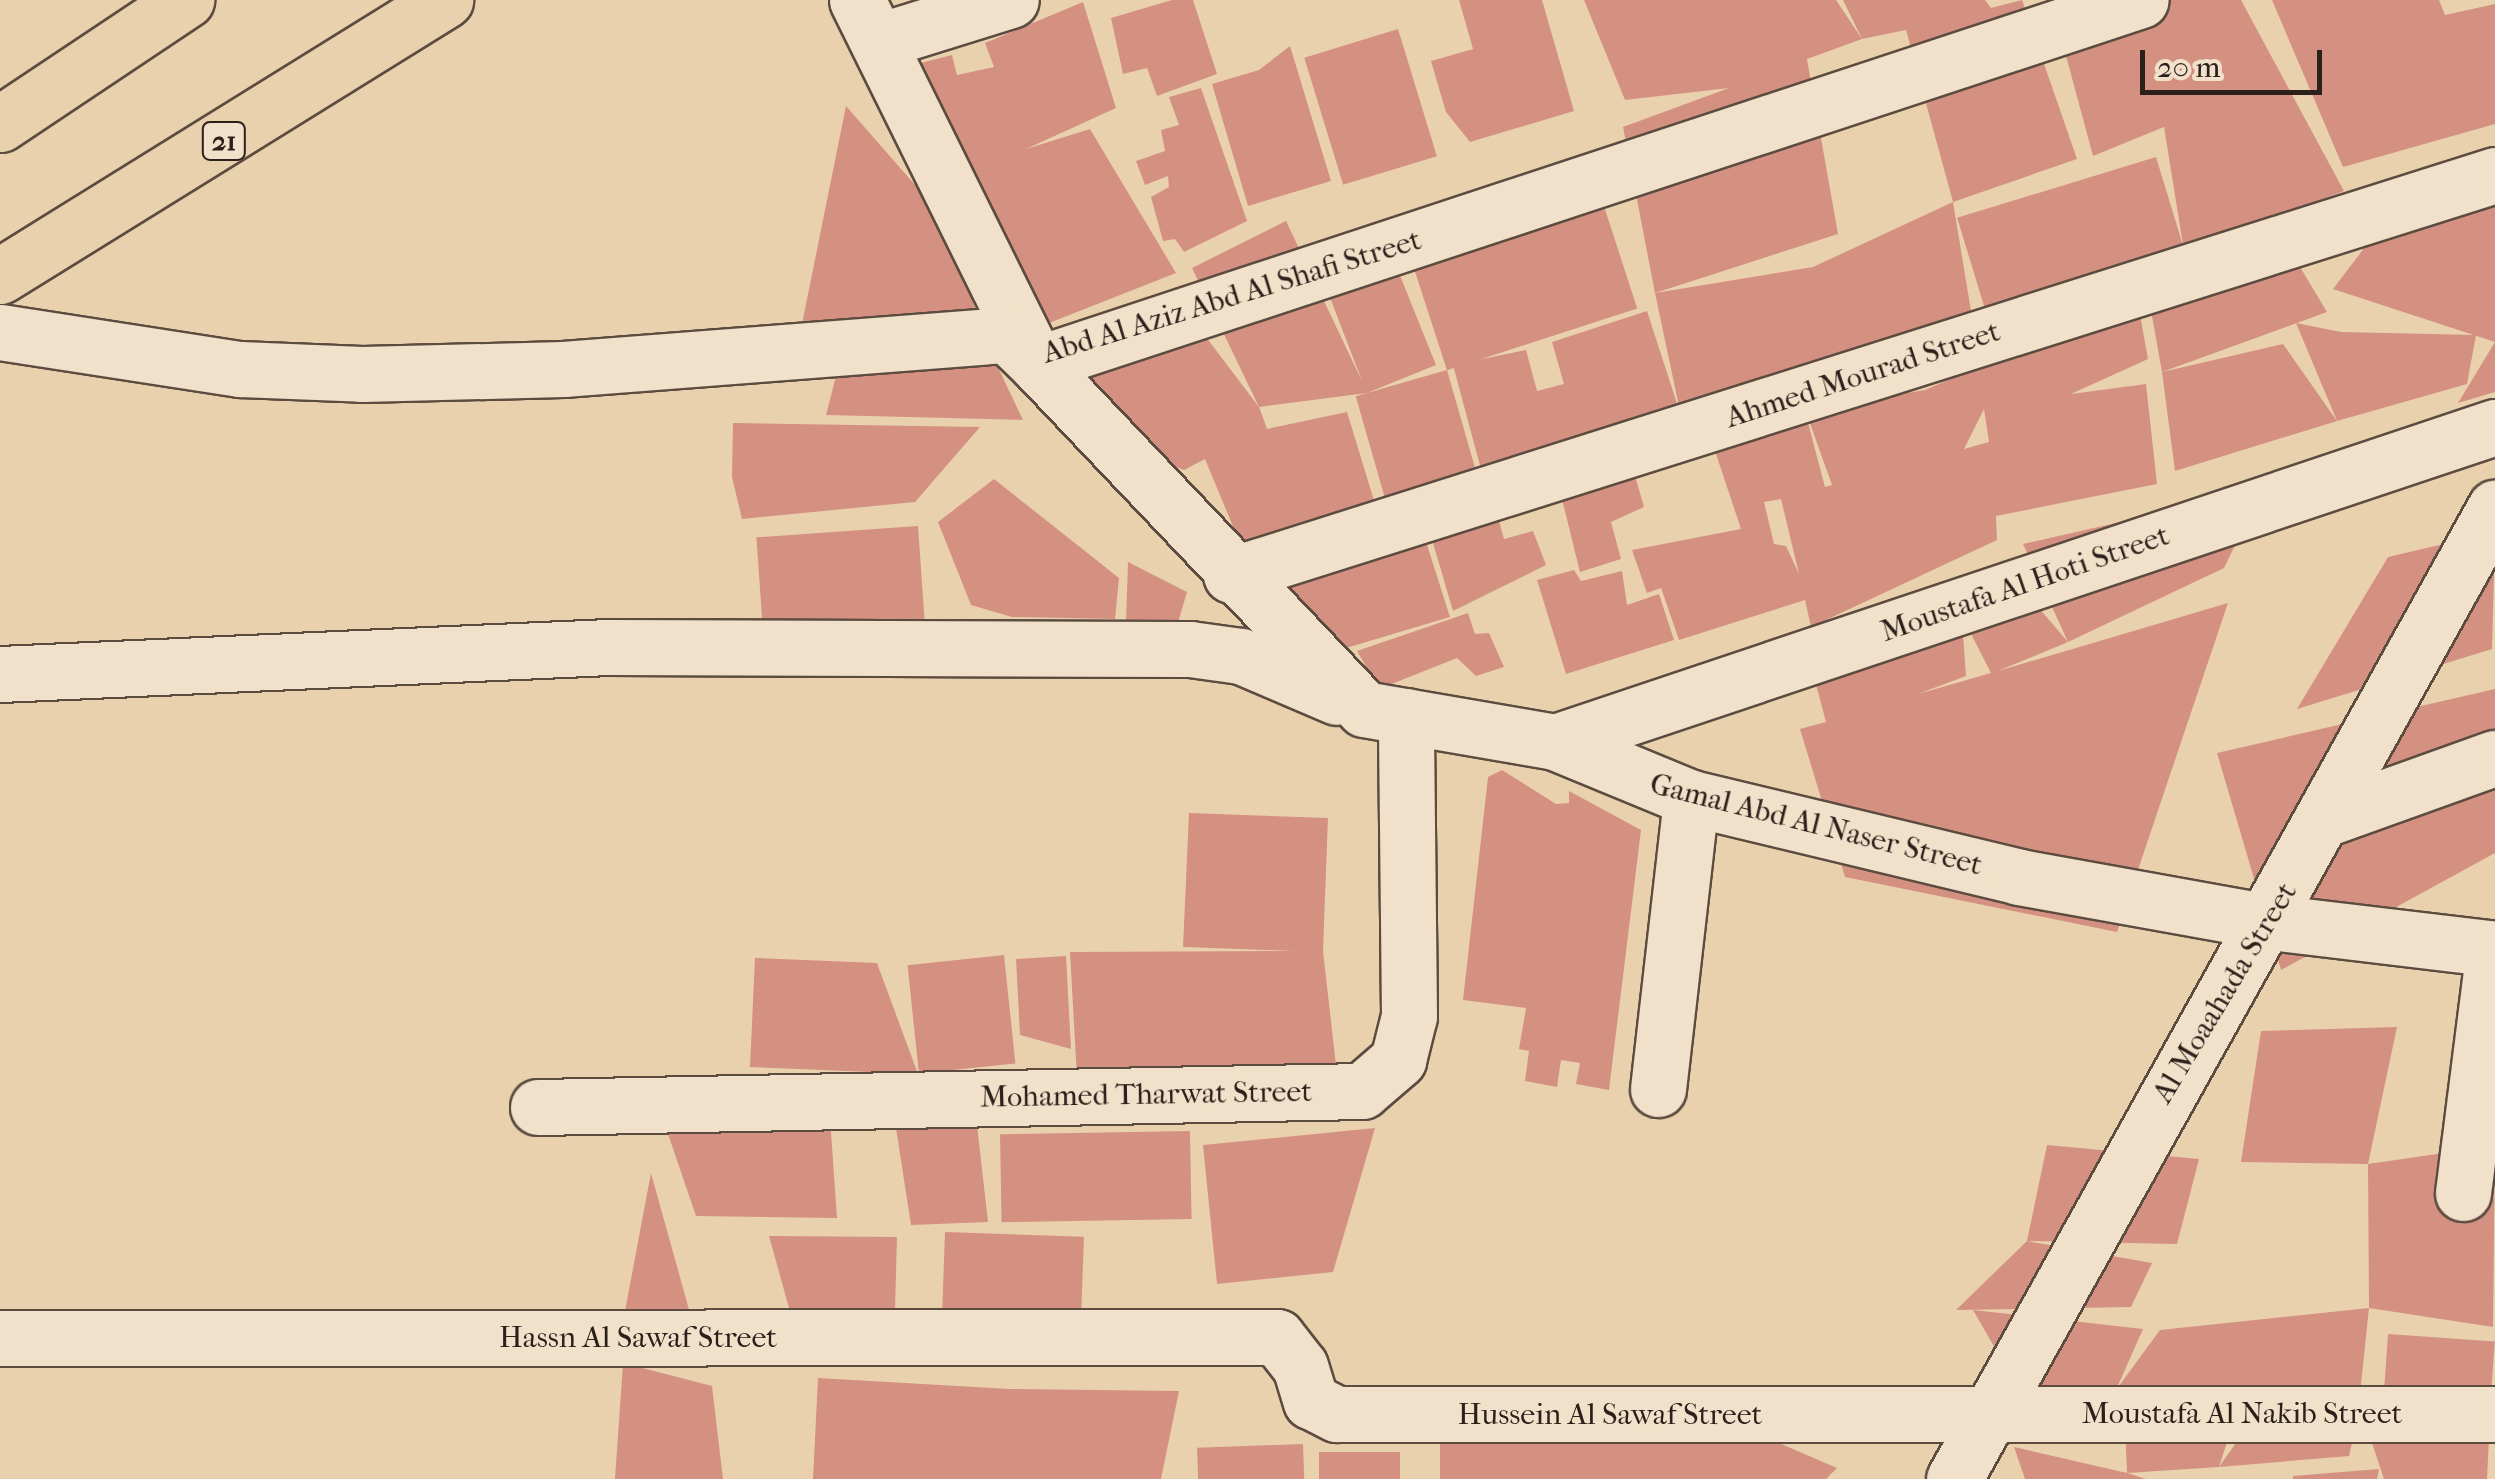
<!DOCTYPE html>
<style>
body{margin:0}
#map{position:relative;width:2495px;height:1479px;overflow:hidden;background:#ead1ae;font-family:"IM FELL French Canon",serif}
div>[style]{position:absolute}
[style*='--x']{left:calc(var(--x)*1px);top:calc(var(--y)*1px);width:calc(var(--w)*1px);rotate:calc(var(--a)*1deg)}
.building>*{inset:0;background:#d49182;transform-origin:0 0}
.roads{filter:drop-shadow(2px 0 #5c4c40) drop-shadow(-2px 0 #5c4c40) drop-shadow(0 2px #5c4c40) drop-shadow(0 -2px #5c4c40)}
.street>*{height:55px;margin:-27.5px;padding:0 27.5px;transform-origin:27.5px;border-radius:27.5px;background:#f1e1ca}
.highway>*{height:55px;margin:-27.5px;padding:0 27.5px;transform-origin:27.5px;border-radius:27.5px;background:#ead1ae}
span{translate:-50% -50%;white-space:nowrap;text-align:center;line-height:1.15;-webkit-text-stroke:8px #f1e1ca;paint-order:stroke}
.shield-label span{padding:2px 8px;background:#f1e1ca;border:2px solid;border-radius:8px;-webkit-text-stroke-width:0}
.shield-label{font-size:28px;color:#2c201b;font-weight:700}
.street-label{font-size:30px;color:#2c201b}
.scale{position:absolute;left:2140px;top:50px;width:182px;height:45px;box-sizing:border-box;border:5px solid #2c201b;border-top:0;padding-left:12px;font-size:30px;line-height:35px;white-space:nowrap;color:#2c201b;-webkit-text-stroke:8px #f1e1ca;paint-order:stroke}
</style>
<div id="map">
<div class="building">
<i style="clip-path:polygon(1172px 0,1193px 0,1217px 74px,1157px 96px,1147px 68px,1123px 74px,1111px 18px)"></i>
<i style="clip-path:polygon(1459px 0,1542px 0,1574px 111px,1470px 142px,1446px 112px,1431px 61px,1473px 49px)"></i>
<i style="clip-path:polygon(1584px 0,1836px 0,1862px 39px,1807px 59px,1838px 234px,1655px 293px,1623px 127px,1729px 88px,1625px 100px)"></i>
<i style="clip-path:polygon(1843px 0,1985px 0,1991px 8px,2022px 0,2077px 159px,1953px 202px,1906px 30px,1862px 39px)"></i>
<i style="clip-path:polygon(2051px 0,2241px 0,2344px 191px,2184px 251px,2164px 127px,2093px 156px)"></i>
<i style="clip-path:polygon(2272px 0,2439px 0,2445px 15px,2495px 4px,2495px 124px,2343px 167px)"></i>
<i style="clip-path:polygon(1083px 2px,1116px 108px,1026px 149px,1090px 129px,1176px 273px,1044px 325px,878px 74px,952px 55px,957px 75px,994px 67px,985px 43px)"></i>
<i style="left:1398px;top:29px;width:133px;height:98px;rotate:73deg"></i>
<i style="clip-path:polygon(1290px 46px,1331px 181px,1248px 206px,1212px 84px,1259px 70px)"></i>
<i style="clip-path:polygon(1201px 88px,1247px 221px,1184px 252px,1175px 239px,1163px 241px,1151px 197px,1169px 187px,1168px 176px,1145px 185px,1136px 161px,1165px 151px,1161px 130px,1179px 125px,1169px 97px)"></i>
<i style="clip-path:polygon(846px 106px,951px 226px,976px 312px,802px 324px)"></i>
<i style="left:2156px;top:157px;width:98px;height:208px;rotate:73deg"></i>
<i style="left:1602px;top:200px;width:114px;height:200px;rotate:72deg"></i>
<i style="clip-path:polygon(1953px 202px,1971px 311px,1681px 416px,1655px 293px,1813px 267px)"></i>
<i style="clip-path:polygon(2495px 206px,2495px 342px,2333px 289px,2387px 218px)"></i>
<i style="clip-path:polygon(1286px 221px,1362px 381px,1329px 295px,1397px 268px,1436px 365px,1367px 393px,1259px 407px,1192px 268px)"></i>
<i style="clip-path:polygon(2294px 257px,2327px 312px,2162px 372px,2149px 299px)"></i>
<i style="clip-path:polygon(evenodd,2137px 298px,2148px 359px,2071px 394px,2146px 384px,2157px 484px,1996px 516px,1997px 540px,1811px 627px,1805px 600px,1679px 640px,1661px 588px,1647px 593px,1632px 550px,1741px 529px,1711px 439px,1805px 410px,1925px 390px,2137px 298px,1984px 409px,1989px 442px,1964px 449px,1984px 409px,2137px 298px,1806px 415px,1807px 415px,1832px 485px,1825px 487px,1806px 415px,2137px 298px,1781px 499px,1799px 574px,1786px 546px,1774px 544px,1764px 502px,1781px 499px)"></i>
<i style="clip-path:polygon(1647px 311px,1681px 416px,1582px 446px,1579px 436px,1482px 473px,1453px 365px,1526px 350px,1537px 391px,1564px 384px,1552px 342px)"></i>
<i style="clip-path:polygon(1187px 312px,1259px 407px,1267px 429px,1347px 412px,1376px 507px,1242px 548px,1205px 459px,1184px 470px,1171px 465px,1095px 403px,1086px 373px)"></i>
<i style="clip-path:polygon(2296px 323px,2341px 332px,2476px 335px,2467px 384px,2337px 421px)"></i>
<i style="clip-path:polygon(2495px 342px,2495px 392px,2458px 403px)"></i>
<i style="clip-path:polygon(987px 344px,1023px 420px,826px 415px,842px 353px)"></i>
<i style="clip-path:polygon(2283px 344px,2337px 421px,2175px 471px,2162px 372px)"></i>
<i style="left:1447px;top:370px;width:106px;height:95px;rotate:74deg"></i>
<i style="clip-path:polygon(733px 423px,980px 427px,915px 502px,742px 519px,732px 477px)"></i>
<i style="clip-path:polygon(1634px 472px,1644px 507px,1611px 522px,1621px 559px,1580px 572px,1561px 495px)"></i>
<i style="clip-path:polygon(994px 479px,1119px 578px,1115px 619px,1012px 617px,971px 605px,938px 522px)"></i>
<i style="clip-path:polygon(2262px 490px,2224px 568px,2068px 642px,2023px 544px)"></i>
<i style="clip-path:polygon(1498px 517px,1504px 539px,1533px 531px,1546px 565px,1453px 611px,1426px 519px)"></i>
<i style="clip-path:polygon(1420px 523px,1450px 617px,1326px 654px,1267px 573px)"></i>
<i style="left:918px;top:526px;width:93px;height:162px;rotate:86deg"></i>
<i style="clip-path:polygon(2495px 532px,2492px 649px,2297px 709px,2388px 557px)"></i>
<i style="clip-path:polygon(1128px 562px,1187px 592px,1176px 629px,1126px 622px)"></i>
<i style="clip-path:polygon(2002px 565px,2068px 642px,1998px 671px,2228px 603px,2117px 932px,1845px 877px,1800px 729px,1826px 722px,1813px 673px,1963px 635px,1966px 676px,1918px 694px,1991px 673px,1944px 581px)"></i>
<i style="clip-path:polygon(1574px 570px,1581px 581px,1622px 571px,1627px 605px,1659px 594px,1674px 640px,1566px 674px,1537px 580px)"></i>
<i style="clip-path:polygon(1468px 613px,1475px 634px,1489px 633px,1504px 667px,1476px 676px,1457px 658px,1379px 689px,1357px 651px)"></i>
<i style="clip-path:polygon(2495px 689px,2495px 853px,2281px 970px,2217px 753px)"></i>
<i style="clip-path:polygon(1502px 770px,1556px 804px,1569px 803px,1569px 791px,1641px 830px,1609px 1090px,1576px 1084px,1580px 1063px,1561px 1060px,1557px 1087px,1525px 1081px,1529px 1051px,1519px 1049px,1526px 1008px,1463px 1000px,1488px 777px)"></i>
<i style="clip-path:polygon(1189px 813px,1328px 818px,1323px 951px,1338px 1083px,1077px 1078px,1070px 952px,1295px 951px,1183px 947px)"></i>
<i style="left:1004px;top:955px;width:109px;height:97px;rotate:84deg"></i>
<i style="clip-path:polygon(1066px 956px,1071px 1049px,1020px 1035px,1016px 959px)"></i>
<i style="clip-path:polygon(755px 958px,877px 963px,918px 1074px,750px 1067px)"></i>
<i style="clip-path:polygon(2397px 1027px,2368px 1164px,2241px 1162px,2261px 1031px)"></i>
<i style="clip-path:polygon(830px 1118px,837px 1218px,696px 1216px,667px 1131px)"></i>
<i style="clip-path:polygon(977px 1125px,988px 1222px,911px 1225px,896px 1128px)"></i>
<i style="clip-path:polygon(1375px 1128px,1333px 1272px,1217px 1284px,1203px 1145px)"></i>
<i style="left:1190px;top:1131px;width:88px;height:190px;rotate:89deg"></i>
<i style="clip-path:polygon(2495px 1138px,2493px 1327px,2369px 1308px,2368px 1164px,2492px 1146px)"></i>
<i style="clip-path:polygon(2047px 1145px,2199px 1159px,2177px 1244px,2027px 1241px)"></i>
<i style="clip-path:polygon(651px 1173px,693px 1324px,622px 1327px)"></i>
<i style="left:945px;top:1232px;width:139px;height:87px;rotate:2deg"></i>
<i style="clip-path:polygon(769px 1236px,897px 1237px,895px 1310px,789px 1308px)"></i>
<i style="clip-path:polygon(2027px 1241px,2152px 1263px,2131px 1307px,1956px 1310px)"></i>
<i style="clip-path:polygon(2369px 1308px,2360px 1394px,2116px 1390px,2160px 1330px)"></i>
<i style="clip-path:polygon(1973px 1310px,2143px 1329px,2116px 1390px,2025px 1400px)"></i>
<i style="left:2388px;top:1334px;width:107px;height:60px;rotate:4deg"></i>
<i style="clip-path:polygon(623px 1363px,712px 1386px,723px 1479px,615px 1479px)"></i>
<i style="clip-path:polygon(818px 1378px,1010px 1389px,1179px 1391px,1161px 1479px,813px 1479px)"></i>
<i style="clip-path:polygon(2125px 1423px,2228px 1439px,2219px 1467px,2127px 1473px,2146px 1479px,2025px 1479px,2014px 1447px,2127px 1473px)"></i>
<i style="clip-path:polygon(2245px 1430px,2354px 1434px,2349px 1456px,2219px 1467px)"></i>
<i style="clip-path:polygon(2489px 1438px,2487px 1479px,2384px 1479px,2371px 1440px)"></i>
<i style="clip-path:polygon(1440px 1442px,1779px 1443px,1837px 1468px,1826px 1479px,1440px 1479px)"></i>
<i style="left:1303px;top:1444px;width:35px;height:106px;rotate:88deg"></i>
<i style="left:1319px;top:1452px;width:81px;height:27px"></i>
<i style="clip-path:polygon(2379px 1469px,2377px 1479px,2293px 1479px,2293px 1476px)"></i>
</div>
<div class="roads">
<div class="street">
<i style="--x:857;--y:0;--w:406;--a:63.7"></i>
<i style="--x:1037;--y:364;--w:475;--a:46.5"></i>
<i style="--x:1364;--y:709;--w:194;--a:9.8"></i>
<i style="--x:1555;--y:742;--w:147;--a:22.4"></i>
<i style="--x:1691;--y:798;--w:337;--a:13.5"></i>
<i style="--x:2019;--y:877;--w:255;--a:10.2"></i>
<i style="--x:2270;--y:922;--w:227;--a:6.8"></i>
<i style="--x:879;--y:41;--w:138;--a:-17.3"></i>
<i style="--x:0;--y:332;--w:243;--a:8.8"></i>
<i style="--x:240;--y:369;--w:122;--a:2.3"></i>
<i style="--x:362;--y:374;--w:201;--a:-1.4"></i>
<i style="--x:563;--y:369;--w:445;--a:-4.4"></i>
<i style="--x:1007;--y:335;--w:42;--a:44"></i>
<i style="--x:1037;--y:364;--w:1162;--a:-18.25"></i>
<i style="--x:1231;--y:575;--w:1326;--a:-17.56"></i>
<i style="--x:0;--y:674;--w:610;--a:-2.54"></i>
<i style="--x:609;--y:647;--w:581;--a:0.2"></i>
<i style="--x:1190;--y:649;--w:51;--a:7.8"></i>
<i style="--x:1241;--y:656;--w:104;--a:23.1"></i>
<i style="--x:1555;--y:742;--w:991;--a:-18.53"></i>
<i style="--x:2327;--y:818;--w:178;--a:-19.7"></i>
<i style="--x:1658;--y:1089;--w:293;--a:-83.5"></i>
<i style="--x:538;--y:1107;--w:824;--a:-1.11"></i>
<i style="--x:1362;--y:1091;--w:48;--a:-40.7"></i>
<i style="--x:1398;--y:1060;--w:45;--a:-76"></i>
<i style="--x:1409;--y:1016;--w:300;--a:-90.6"></i>
<i style="--x:2463;--y:1193;--w:246;--a:-82.8"></i>
<i style="--x:0;--y:1338;--w:1277;--a:-0.04"></i>
<i style="--x:1277;--y:1337;--w:37;--a:52"></i>
<i style="--x:1300;--y:1366;--w:37;--a:73"></i>
<i style="--x:1311;--y:1401;--w:29;--a:27"></i>
<i style="--x:1337;--y:1414;--w:1158;--a:0"></i>
<i style="--x:1954;--y:1479;--w:1112;--a:-60.88"></i>
</div>
<div class="highway">
<i style="--x:0;--y:124;--w:224;--a:-33.7"></i>
<i style="--x:0;--y:276;--w:524;--a:-31.81"></i>
</div>
</div>
<div class="shield-label">
<span style="left:224px;top:141px">21</span>
</div>
<div class="street-label">
<span style="left:1232px;top:297px;rotate:-17deg">Abd Al Aziz Abd Al Shafi Street</span>
<span style="left:1863px;top:375px;rotate:-18deg">Ahmed Mourad Street</span>
<span style="left:2025px;top:584px;rotate:-19deg">Moustafa Al Hoti Street</span>
<span style="left:1816px;top:825px;rotate:14deg">Gamal Abd Al Naser Street</span>
<span style="left:2225px;top:993px;rotate:-59deg">Al Moaahada Street</span>
<span style="left:1146px;top:1095px;rotate:-1deg">Mohamed Tharwat Street</span>
<span style="left:638px;top:1338px">Hassn Al Sawaf Street</span>
<span style="left:2242px;top:1414px">Moustafa Al Nakib Street</span>
<span style="left:1610px;top:1415px">Hussein Al Sawaf Street</span>
</div>
<div class="scale">20 m</div>
</div>
